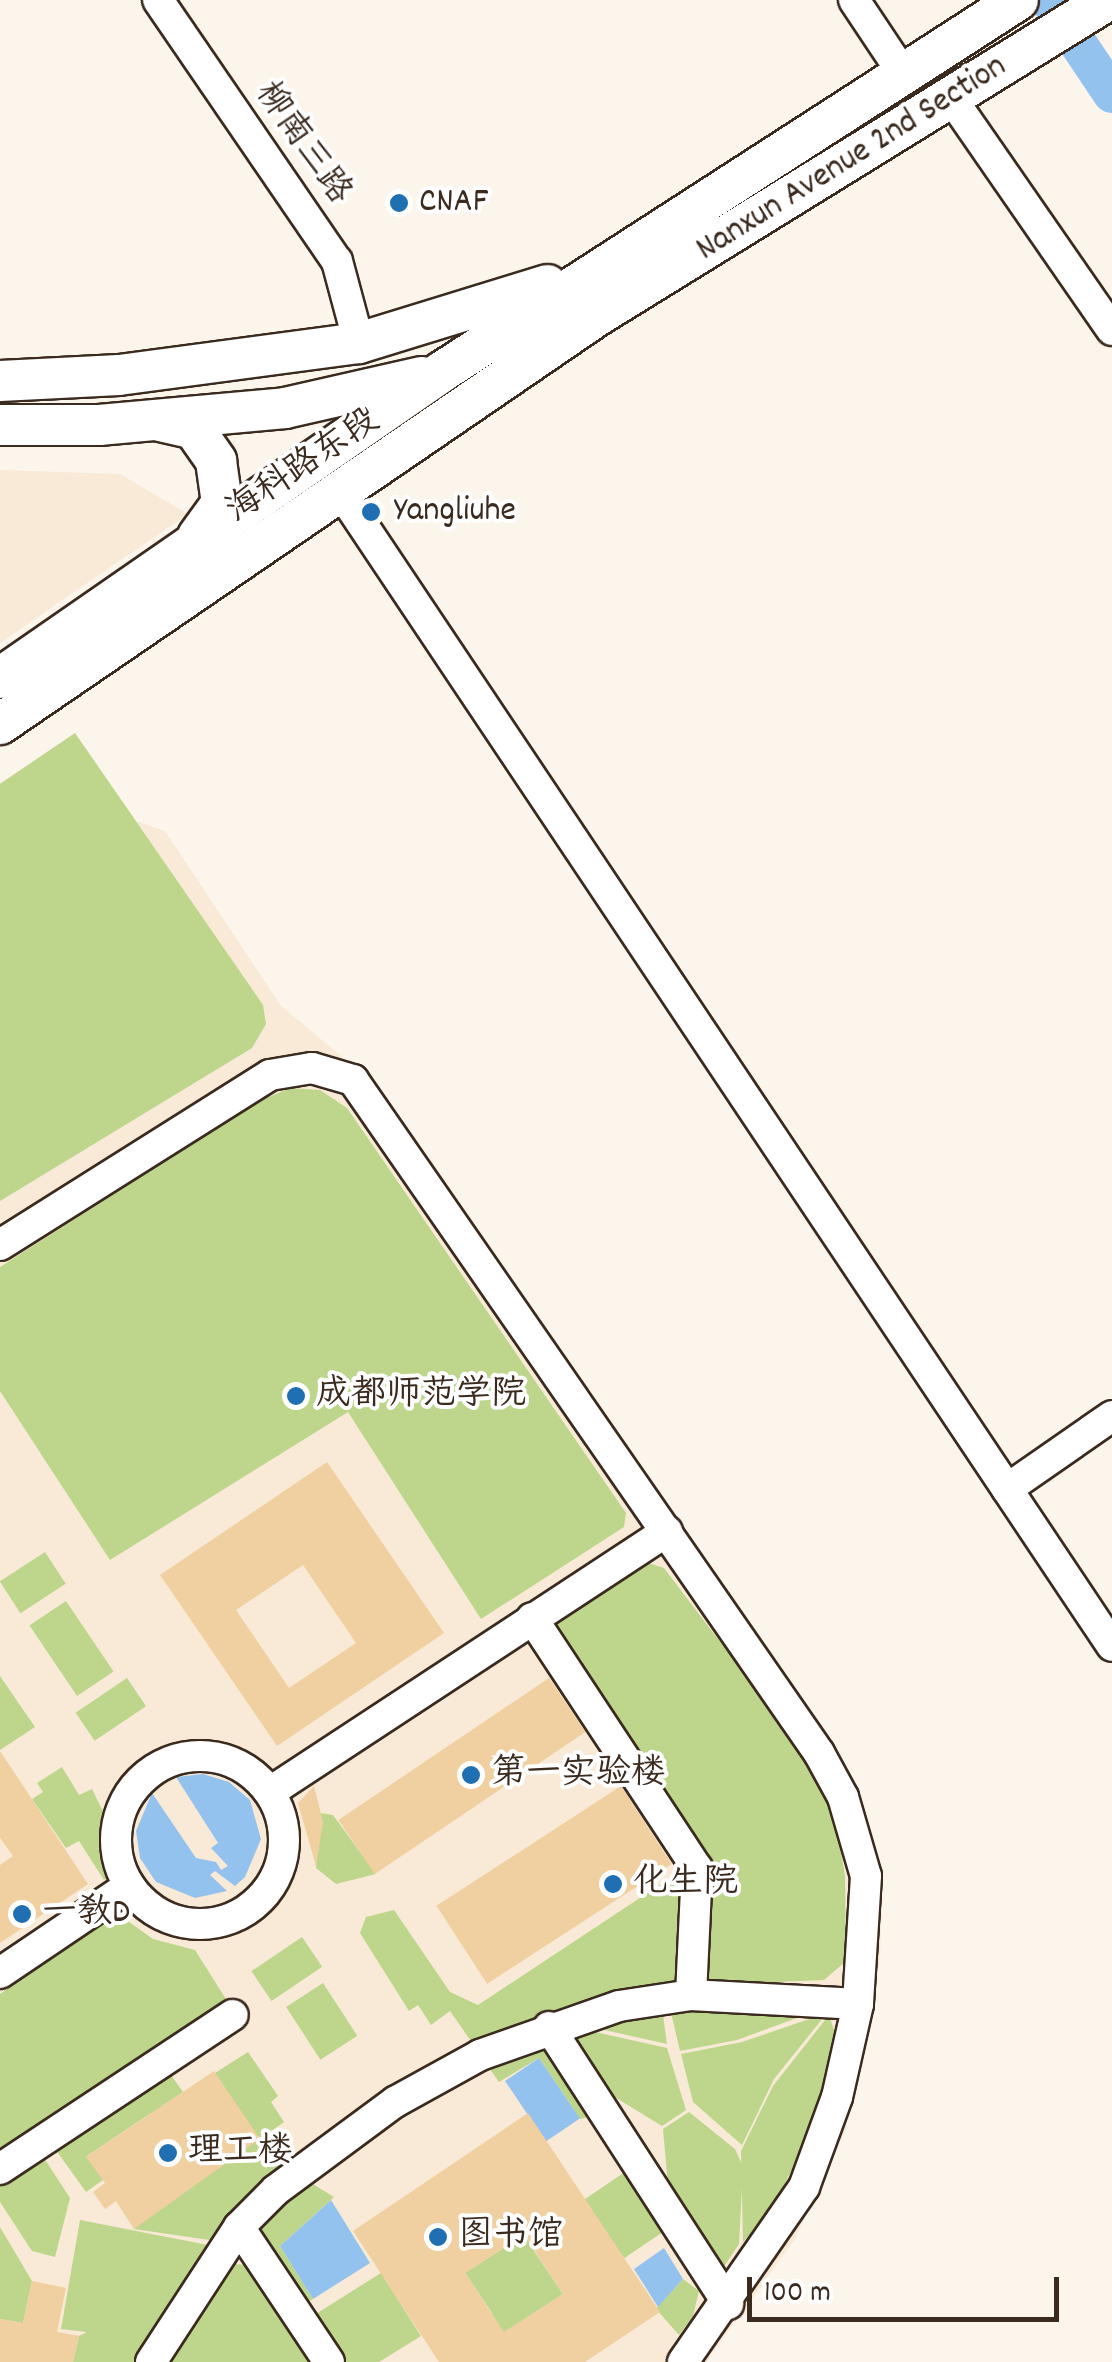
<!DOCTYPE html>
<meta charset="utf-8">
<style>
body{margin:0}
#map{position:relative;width:1112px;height:2362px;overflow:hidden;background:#fcf5ec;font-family:Dekko,"LXGW WenKai TC",sans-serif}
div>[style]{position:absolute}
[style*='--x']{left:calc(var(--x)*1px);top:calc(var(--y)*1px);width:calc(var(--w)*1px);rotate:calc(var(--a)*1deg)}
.built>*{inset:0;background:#f8ead6}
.green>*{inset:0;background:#bdd68c;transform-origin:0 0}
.water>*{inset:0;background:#94c2ef;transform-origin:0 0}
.river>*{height:38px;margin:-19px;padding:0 19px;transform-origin:19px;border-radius:19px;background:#94c2ef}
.building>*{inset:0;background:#f0cfa1;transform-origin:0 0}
.roads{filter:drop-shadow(2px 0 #3b2a1e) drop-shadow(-2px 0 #3b2a1e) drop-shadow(0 2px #3b2a1e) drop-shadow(0 -2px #3b2a1e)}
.minor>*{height:30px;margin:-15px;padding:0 15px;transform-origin:15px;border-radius:15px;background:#fff}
.minor>.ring{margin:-15px;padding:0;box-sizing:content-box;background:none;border:30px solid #fff;border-radius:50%}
.major>*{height:40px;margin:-20px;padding:0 20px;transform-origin:20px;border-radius:20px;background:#fff}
.dots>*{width:28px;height:28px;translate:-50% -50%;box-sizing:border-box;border:5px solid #fff;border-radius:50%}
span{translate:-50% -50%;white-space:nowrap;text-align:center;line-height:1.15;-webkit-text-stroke:8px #fff;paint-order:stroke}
.street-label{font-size:35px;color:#3b2a1e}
.poi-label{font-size:35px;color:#3b2a1e}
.left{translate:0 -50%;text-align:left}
.scale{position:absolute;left:747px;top:2277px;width:312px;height:45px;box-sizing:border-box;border:5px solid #3b2a1e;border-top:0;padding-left:12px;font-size:30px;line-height:35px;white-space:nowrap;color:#3b2a1e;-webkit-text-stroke:8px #fff;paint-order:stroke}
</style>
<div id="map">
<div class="built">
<i style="clip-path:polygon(0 470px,120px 474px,188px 514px,0 643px)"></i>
<i style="clip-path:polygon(75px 733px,136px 821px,165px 831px,281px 1006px,376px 1085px,806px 1707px,859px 1798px,882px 1895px,880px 1958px,845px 2131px,795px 2239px,706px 2362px,0 2362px,0 783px)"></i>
</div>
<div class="green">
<i style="clip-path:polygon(75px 733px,263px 1005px,266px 1024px,252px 1048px,0 1201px,0 784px)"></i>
<i style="clip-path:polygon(291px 1088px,320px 1090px,347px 1108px,626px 1513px,624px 1527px,481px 1619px,348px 1412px,110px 1560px,0 1391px,0 1267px,261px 1100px)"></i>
<i style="left:45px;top:1552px;width:38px;height:54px;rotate:57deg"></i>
<i style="clip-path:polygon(645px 1562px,664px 1568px,784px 1726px,836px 1820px,845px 1876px,846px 1950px,845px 1962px,824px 1980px,704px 1985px,707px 1871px,547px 1627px)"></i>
<i style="left:66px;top:1601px;width:85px;height:44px;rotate:56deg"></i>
<i style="clip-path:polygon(0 1676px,35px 1727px,0 1750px)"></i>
<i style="left:127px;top:1678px;width:34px;height:62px;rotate:56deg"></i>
<i style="clip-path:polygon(62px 1767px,79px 1795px,92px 1789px,115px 1836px,98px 1848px,114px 1874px,104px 1880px,79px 1841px,66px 1848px,32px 1799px,43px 1792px,37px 1783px)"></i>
<i style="clip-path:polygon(320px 1813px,333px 1815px,376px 1874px,336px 1884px,316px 1868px)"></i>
<i style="clip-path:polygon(670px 1878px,684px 1880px,681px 1983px,564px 2007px,473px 2044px,450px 2011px,431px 2025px,418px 2005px,409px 2011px,360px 1933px,366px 1917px,394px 1910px,450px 1992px,478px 2005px)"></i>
<i style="clip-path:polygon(115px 1912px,153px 1939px,195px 1950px,229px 2004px,0 2156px,0 1994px)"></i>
<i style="left:302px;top:1937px;width:36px;height:61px;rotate:56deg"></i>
<i style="left:323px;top:1983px;width:63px;height:44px;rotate:57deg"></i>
<i style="clip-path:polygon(827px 2007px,737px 2040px,680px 2051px,670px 2008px)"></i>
<i style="clip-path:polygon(662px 2008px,667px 2044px,582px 2025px)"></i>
<i style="clip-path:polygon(827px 2013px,774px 2079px,742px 2145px,693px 2102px,681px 2054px,742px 2042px)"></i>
<i style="clip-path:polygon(829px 2015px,836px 2036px,809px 2133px,773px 2209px,743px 2242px,741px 2151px,773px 2086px)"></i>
<i style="clip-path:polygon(577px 2028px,667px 2048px,686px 2110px,662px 2126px,600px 2088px,562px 2033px)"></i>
<i style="clip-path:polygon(545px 2042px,590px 2117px,580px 2119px,539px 2058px,499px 2082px,487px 2065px)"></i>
<i style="clip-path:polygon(248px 2052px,278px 2096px,271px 2102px,284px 2122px,267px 2134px,293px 2172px,216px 2241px,134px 2229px,215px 2073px)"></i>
<i style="clip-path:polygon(166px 2068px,183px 2092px,162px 2106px,156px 2119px,151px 2113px,87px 2156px,103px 2180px,86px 2192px,53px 2146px)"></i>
<i style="clip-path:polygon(689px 2112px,735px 2149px,743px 2167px,739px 2244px,719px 2274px,669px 2197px,663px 2129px)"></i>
<i style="clip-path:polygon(40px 2152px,70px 2198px,55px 2257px,32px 2251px,0 2202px,0 2178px)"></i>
<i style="left:625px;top:2172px;width:71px;height:49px;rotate:56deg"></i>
<i style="clip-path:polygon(308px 2181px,334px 2197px,280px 2246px,313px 2299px,302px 2306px,262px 2242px,260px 2226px)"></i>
<i style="clip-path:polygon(80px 2220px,213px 2246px,138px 2362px,73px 2362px,79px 2336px,87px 2332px,61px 2329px)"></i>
<i style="clip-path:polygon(0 2227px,32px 2281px,23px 2323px,0 2319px)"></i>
<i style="clip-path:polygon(535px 2228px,534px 2251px,563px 2294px,492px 2340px,492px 2313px,465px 2273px)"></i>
<i style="clip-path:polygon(233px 2264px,251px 2265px,316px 2362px,162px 2362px,225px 2265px)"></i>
<i style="clip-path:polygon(381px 2273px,421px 2336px,379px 2362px,339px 2362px,311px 2317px)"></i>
<i style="clip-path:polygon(683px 2279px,699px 2291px,693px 2316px,679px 2335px,656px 2309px)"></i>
</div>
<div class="water">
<i style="clip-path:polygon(203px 1774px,229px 1782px,250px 1800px,261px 1839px,245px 1877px,235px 1886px,215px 1871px,210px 1875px,227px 1891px,195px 1898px,156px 1882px,140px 1858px,136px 1831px,152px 1793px,196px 1858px,216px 1862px,221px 1870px,228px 1866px,211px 1848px,218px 1843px,176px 1777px)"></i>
<i style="left:539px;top:2058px;width:73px;height:41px;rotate:56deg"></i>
<i style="clip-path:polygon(331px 2200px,370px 2263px,313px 2299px,280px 2246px)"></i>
<i style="clip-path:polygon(664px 2248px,683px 2279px,658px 2307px,634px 2269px)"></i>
</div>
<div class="river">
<i style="--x:1049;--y:0;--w:113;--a:56.2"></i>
</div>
<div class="building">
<i style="clip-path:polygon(evenodd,327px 1462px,444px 1633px,277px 1746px,160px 1575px,327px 1462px,303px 1565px,356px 1643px,289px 1688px,236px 1610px,303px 1565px)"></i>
<i style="left:549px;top:1678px;width:65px;height:254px;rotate:56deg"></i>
<i style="clip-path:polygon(0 1751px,88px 1884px,0 1943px,0 1865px,13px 1856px,0 1838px)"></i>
<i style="clip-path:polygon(314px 1786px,323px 1822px,316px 1866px,298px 1803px)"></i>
<i style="left:621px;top:1786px;width:93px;height:220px;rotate:57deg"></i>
<i style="clip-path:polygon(214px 2071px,260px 2139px,134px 2229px,116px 2201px,105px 2209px,93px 2192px,105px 2183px,86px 2157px)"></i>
<i style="clip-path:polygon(evenodd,528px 2113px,660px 2312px,585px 2362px,439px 2362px,353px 2231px,528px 2113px,524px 2235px,563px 2294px,504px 2332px,465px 2273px,524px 2235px)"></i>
<i style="clip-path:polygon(32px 2281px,66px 2288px,57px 2332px,79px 2336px,73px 2362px,0 2362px,0 2319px,23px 2323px)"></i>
</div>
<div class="roads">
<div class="minor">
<i style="--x:158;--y:0;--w:316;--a:55.6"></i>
<i style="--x:337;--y:261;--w:85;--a:75"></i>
<i style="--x:854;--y:0;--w:90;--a:56.3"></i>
<i style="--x:952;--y:99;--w:281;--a:55.3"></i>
<i style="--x:340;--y:491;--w:1389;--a:56.24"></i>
<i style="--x:0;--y:1245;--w:319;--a:-32.2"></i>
<i style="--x:270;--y:1075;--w:43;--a:-9.5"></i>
<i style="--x:312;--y:1068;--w:43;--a:16.3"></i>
<i style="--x:353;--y:1080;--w:819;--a:55.3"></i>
<i style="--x:819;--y:1753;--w:50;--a:61.4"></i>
<i style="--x:843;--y:1797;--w:82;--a:73.8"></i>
<i style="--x:866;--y:1876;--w:128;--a:93.6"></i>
<i style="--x:858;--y:2004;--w:95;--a:102.7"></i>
<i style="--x:837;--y:2097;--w:96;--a:110.1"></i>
<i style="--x:804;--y:2187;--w:213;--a:124.7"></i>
<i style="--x:1007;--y:1489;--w:128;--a:-34.8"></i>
<i style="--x:532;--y:1618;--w:300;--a:56.6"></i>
<i style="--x:697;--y:1868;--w:127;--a:92.7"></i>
<i class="ring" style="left:116px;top:1756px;width:138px;height:138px"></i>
<i style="--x:270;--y:1792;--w:475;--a:-33.3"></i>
<i style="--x:0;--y:1973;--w:156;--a:-34"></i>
<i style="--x:549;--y:2027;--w:330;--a:57.1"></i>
<i style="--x:0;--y:2169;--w:279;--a:-33.5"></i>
<i style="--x:239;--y:2227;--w:162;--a:56.3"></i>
<i style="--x:151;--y:2362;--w:161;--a:-56.9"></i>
<i style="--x:239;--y:2227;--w:52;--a:-45"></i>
<i style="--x:276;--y:2190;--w:148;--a:-36.5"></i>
<i style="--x:395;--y:2102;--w:97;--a:-28.9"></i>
<i style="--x:480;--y:2055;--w:147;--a:-19.4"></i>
<i style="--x:619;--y:2006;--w:73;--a:-8.7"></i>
<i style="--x:691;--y:1995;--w:167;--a:3.1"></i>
</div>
<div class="major">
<i style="--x:0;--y:381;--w:119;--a:-2.9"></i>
<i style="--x:119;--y:375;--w:242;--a:-7.6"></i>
<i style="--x:359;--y:343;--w:197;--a:-17.1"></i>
<i style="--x:160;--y:421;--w:35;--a:13"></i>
<i style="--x:194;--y:429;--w:39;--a:55"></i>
<i style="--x:216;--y:461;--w:42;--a:81.9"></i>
<i style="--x:222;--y:503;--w:41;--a:126"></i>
<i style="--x:0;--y:425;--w:99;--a:0"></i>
<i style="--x:99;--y:425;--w:187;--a:-5.2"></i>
<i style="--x:285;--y:408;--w:140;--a:-12.8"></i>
<i style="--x:0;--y:678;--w:539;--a:-34.72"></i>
<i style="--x:443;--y:371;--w:684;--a:-32.83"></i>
<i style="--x:0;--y:724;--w:721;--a:-34.37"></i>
<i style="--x:595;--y:317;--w:603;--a:-31.71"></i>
</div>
</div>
<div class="dots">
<i style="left:399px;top:203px;background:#1f6fb2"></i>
<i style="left:371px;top:512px;background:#1f6fb2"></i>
<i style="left:296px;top:1396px;background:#1f6fb2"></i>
<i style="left:471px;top:1775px;background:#1f6fb2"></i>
<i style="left:613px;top:1884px;background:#1f6fb2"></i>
<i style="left:22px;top:1914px;background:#1f6fb2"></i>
<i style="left:168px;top:2153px;background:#1f6fb2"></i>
<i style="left:438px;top:2237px;background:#1f6fb2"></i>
</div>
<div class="street-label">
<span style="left:302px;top:144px;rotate:55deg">柳南三路</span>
<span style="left:852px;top:159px;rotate:-32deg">Nanxun Avenue 2nd Section</span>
<span style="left:304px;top:467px;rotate:-34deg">海科路东段</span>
</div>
<div class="poi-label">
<span class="left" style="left:419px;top:203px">CNAF</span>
<span class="left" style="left:394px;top:512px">Yangliuhe</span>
<span class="left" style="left:316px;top:1396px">成都师范学院</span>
<span class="left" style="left:491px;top:1775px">第一实验楼</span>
<span class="left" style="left:633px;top:1884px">化生院</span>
<span class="left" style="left:42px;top:1914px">一教D</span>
<span class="left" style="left:188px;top:2153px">理工楼</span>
<span class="left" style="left:458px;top:2237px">图书馆</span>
</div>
<div class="scale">100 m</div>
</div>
